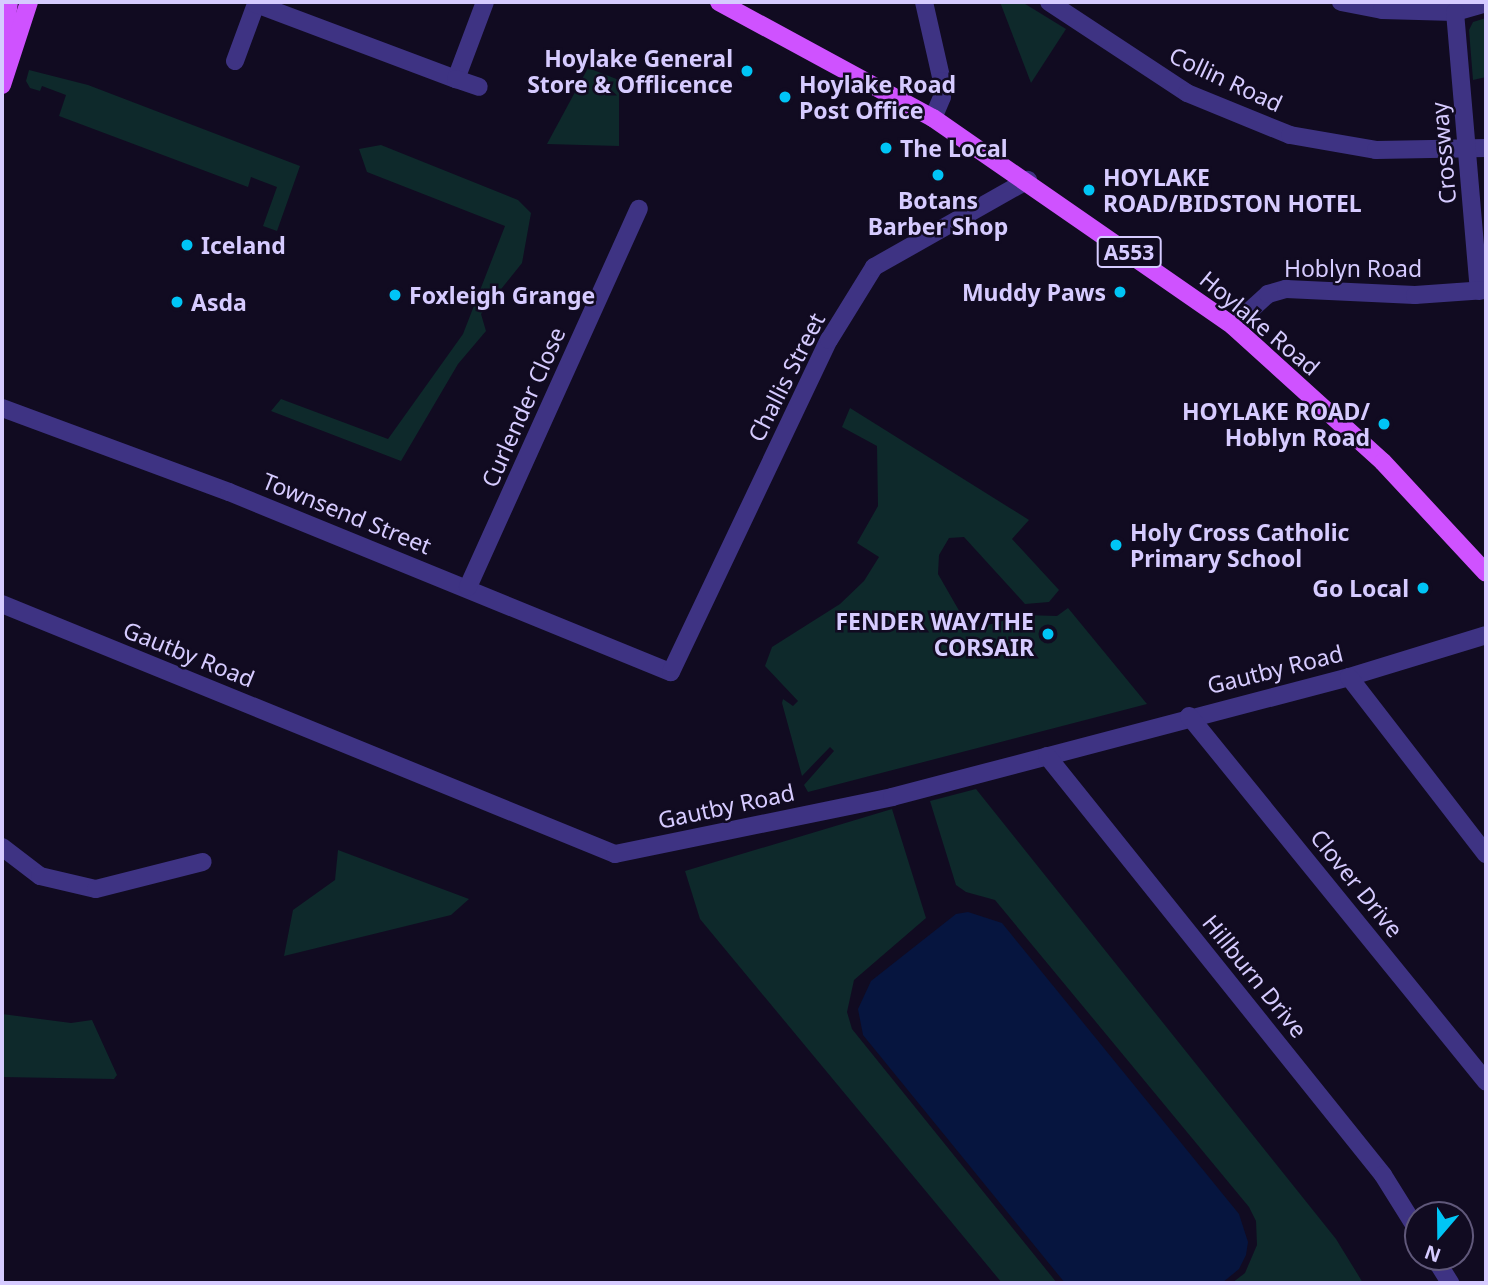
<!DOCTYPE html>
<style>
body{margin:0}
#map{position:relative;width:1488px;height:1285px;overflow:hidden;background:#110b21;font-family:"Noto Sans",sans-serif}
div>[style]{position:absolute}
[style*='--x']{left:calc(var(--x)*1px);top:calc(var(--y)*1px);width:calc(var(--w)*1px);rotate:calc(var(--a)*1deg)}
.green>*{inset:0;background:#0e292b}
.water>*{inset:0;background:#06153f}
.minor>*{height:18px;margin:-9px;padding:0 9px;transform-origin:9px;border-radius:9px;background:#3e3383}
.major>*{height:18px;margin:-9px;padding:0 9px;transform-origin:9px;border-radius:9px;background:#cf52ff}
.dots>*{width:19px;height:19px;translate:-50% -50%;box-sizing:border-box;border:4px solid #110b21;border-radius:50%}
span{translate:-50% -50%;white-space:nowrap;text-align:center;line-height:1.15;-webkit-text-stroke:5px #110b21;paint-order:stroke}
.shield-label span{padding:2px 5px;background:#110b21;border:2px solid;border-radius:5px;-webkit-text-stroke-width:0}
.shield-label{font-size:21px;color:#d6cbff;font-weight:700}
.poi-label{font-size:23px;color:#d6cbff;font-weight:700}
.right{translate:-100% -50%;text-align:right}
.left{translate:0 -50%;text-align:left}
.street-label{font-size:23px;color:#d6cbff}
.frame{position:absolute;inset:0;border:4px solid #d6cbff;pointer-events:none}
.north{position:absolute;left:1404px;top:1201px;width:70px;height:70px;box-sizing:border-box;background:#110b21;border:2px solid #60587a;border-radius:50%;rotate:200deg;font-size:19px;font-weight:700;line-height:28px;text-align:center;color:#d6cbff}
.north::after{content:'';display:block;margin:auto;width:24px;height:32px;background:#00c5f6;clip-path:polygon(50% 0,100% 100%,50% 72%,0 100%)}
</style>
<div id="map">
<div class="green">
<i style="clip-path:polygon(1000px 2px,1022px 2px,1066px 29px,1031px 83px)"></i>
<i style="clip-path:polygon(1486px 18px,1486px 77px,1473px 80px,1469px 30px,1473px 22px)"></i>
<i style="clip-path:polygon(588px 68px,619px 80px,619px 146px,547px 144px)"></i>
<i style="clip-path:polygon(29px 70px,88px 85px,300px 166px,277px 231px,263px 226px,277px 187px,251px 177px,248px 187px,59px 116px,66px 95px,42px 86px,40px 91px,30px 88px,26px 81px)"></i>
<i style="clip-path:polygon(381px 145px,518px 200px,531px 213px,522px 263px,481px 314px,486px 331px,458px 364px,401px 461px,271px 411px,281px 399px,388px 439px,463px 334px,505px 226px,367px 172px,359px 149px)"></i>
<i style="clip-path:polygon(850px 408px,1029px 520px,1012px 539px,1059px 590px,1049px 602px,1025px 604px,964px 537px,949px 538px,939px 555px,938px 574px,961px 614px,977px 628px,1024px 615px,1057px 616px,1068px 608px,1147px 704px,808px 792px,804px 785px,834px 751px,830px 747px,802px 776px,782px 703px,783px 699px,793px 706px,798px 701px,765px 666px,772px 647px,840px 604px,864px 581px,879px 557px,857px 543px,878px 506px,877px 446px,842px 427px)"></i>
<i style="clip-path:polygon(976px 789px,1336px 1239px,1363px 1283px,1232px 1283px,1245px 1273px,1257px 1245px,1256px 1221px,1249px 1207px,995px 900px,966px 892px,956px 885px,930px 801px)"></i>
<i style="clip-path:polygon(892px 809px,926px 918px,854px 980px,847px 1012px,852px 1029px,1057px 1283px,1002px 1283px,700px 919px,685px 871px)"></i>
<i style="clip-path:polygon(338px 850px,469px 899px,451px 915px,284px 956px,293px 910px,335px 880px)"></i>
<i style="clip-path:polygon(2px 1014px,71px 1023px,92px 1020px,117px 1075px,114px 1079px,2px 1077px)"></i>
</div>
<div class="water">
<i style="clip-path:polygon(968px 912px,1002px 923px,1239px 1214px,1248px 1242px,1246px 1255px,1239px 1269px,1222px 1283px,1065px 1283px,863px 1035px,858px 1009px,871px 981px,956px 914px)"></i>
</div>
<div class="minor">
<i style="--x:924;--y:2;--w:81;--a:77.2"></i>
<i style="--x:942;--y:81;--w:16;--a:90"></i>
<i style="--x:942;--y:97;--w:23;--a:113"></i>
<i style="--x:1049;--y:2;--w:165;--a:33.4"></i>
<i style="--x:1187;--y:93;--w:111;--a:22.2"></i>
<i style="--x:1290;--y:135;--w:87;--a:9.9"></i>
<i style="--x:1376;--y:150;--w:110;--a:-1"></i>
<i style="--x:1341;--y:2;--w:42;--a:11"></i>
<i style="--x:1382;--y:10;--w:73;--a:1.6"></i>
<i style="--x:1455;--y:12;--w:32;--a:-16"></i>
<i style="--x:1455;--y:12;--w:280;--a:85.1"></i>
<i style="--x:235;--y:61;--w:61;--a:-69.8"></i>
<i style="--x:256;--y:4;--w:214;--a:20.6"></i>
<i style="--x:456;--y:79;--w:82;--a:-69.4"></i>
<i style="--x:456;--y:79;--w:24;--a:19"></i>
<i style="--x:1233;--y:326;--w:47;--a:-42.4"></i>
<i style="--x:1268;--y:294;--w:19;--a:-16"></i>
<i style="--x:1286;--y:289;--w:129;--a:2.7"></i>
<i style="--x:1415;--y:295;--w:71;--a:-4"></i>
<i style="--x:2;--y:408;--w:242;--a:20.3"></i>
<i style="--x:229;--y:492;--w:477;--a:22.2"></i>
<i style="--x:671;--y:672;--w:368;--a:-64.6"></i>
<i style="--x:829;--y:340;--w:86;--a:-58.3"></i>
<i style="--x:874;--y:267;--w:177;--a:-29.5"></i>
<i style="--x:468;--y:587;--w:415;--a:-65.7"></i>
<i style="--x:2;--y:604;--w:662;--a:22.19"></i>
<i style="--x:615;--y:854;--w:283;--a:-11.6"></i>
<i style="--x:892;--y:797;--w:472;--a:-14.7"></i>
<i style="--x:1349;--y:677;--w:143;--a:-17"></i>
<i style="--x:1349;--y:677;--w:224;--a:52.3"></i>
<i style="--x:1189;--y:716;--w:471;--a:50.9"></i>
<i style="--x:1047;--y:756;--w:537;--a:51.27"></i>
<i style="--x:1383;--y:1175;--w:66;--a:58"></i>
<i style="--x:2;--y:847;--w:48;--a:37.3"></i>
<i style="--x:40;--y:876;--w:57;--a:13.1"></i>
<i style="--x:96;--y:889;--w:110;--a:-14.2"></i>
<i style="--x:1434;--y:1257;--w:31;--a:58"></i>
</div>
<div class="major">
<i style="--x:719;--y:2;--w:243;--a:28.5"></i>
<i style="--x:933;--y:118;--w:365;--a:34.7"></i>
<i style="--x:1233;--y:326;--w:202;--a:42.2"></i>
<i style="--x:1383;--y:462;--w:151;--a:47.1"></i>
<i style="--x:2;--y:49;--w:48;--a:-81.5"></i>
<i style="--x:2;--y:85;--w:87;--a:-72"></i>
</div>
<div class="dots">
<i style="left:747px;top:71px;background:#00c5f6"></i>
<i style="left:785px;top:97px;background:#00c5f6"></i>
<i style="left:886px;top:148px;background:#00c5f6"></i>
<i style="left:938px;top:175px;background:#00c5f6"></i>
<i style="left:1089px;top:190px;background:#00c5f6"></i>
<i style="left:187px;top:245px;background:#00c5f6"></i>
<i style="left:1120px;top:292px;background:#00c5f6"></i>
<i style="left:395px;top:295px;background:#00c5f6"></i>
<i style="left:177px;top:302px;background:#00c5f6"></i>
<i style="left:1384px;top:424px;background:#00c5f6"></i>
<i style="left:1116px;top:545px;background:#00c5f6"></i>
<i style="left:1423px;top:588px;background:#00c5f6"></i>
<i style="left:1048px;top:634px;background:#00c5f6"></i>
</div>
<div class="shield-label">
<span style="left:1129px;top:252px">A553</span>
</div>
<div class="poi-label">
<span class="right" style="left:733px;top:71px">Hoylake General<br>Store &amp; Offlicence</span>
<span class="left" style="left:799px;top:97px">Hoylake Road<br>Post Office</span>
<span class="left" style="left:900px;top:148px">The Local</span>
<span class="left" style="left:1103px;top:190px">HOYLAKE<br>ROAD/BIDSTON HOTEL</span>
<span style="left:938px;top:213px">Botans<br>Barber Shop</span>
<span class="left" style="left:201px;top:245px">Iceland</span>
<span class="right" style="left:1106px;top:292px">Muddy Paws</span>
<span class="left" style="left:409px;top:295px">Foxleigh Grange</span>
<span class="left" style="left:191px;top:302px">Asda</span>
<span class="right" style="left:1370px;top:424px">HOYLAKE ROAD/<br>Hoblyn Road</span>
<span class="left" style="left:1130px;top:545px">Holy Cross Catholic<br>Primary School</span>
<span class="right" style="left:1409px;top:588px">Go Local</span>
<span class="right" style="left:1034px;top:634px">FENDER WAY/THE<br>CORSAIR</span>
</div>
<div class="street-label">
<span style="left:1226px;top:79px;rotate:25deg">Collin Road</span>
<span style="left:1443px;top:153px;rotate:-95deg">Crossway</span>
<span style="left:1353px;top:268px">Hoblyn Road</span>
<span style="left:1260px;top:323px;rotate:40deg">Hoylake Road</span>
<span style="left:786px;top:377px;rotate:-63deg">Challis Street</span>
<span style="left:523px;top:407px;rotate:-66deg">Curlender Close</span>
<span style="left:347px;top:513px;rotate:22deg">Townsend Street</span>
<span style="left:189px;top:654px;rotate:22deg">Gautby Road</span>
<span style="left:1275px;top:669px;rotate:-14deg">Gautby Road</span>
<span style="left:726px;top:806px;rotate:-12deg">Gautby Road</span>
<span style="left:1357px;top:883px;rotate:51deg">Clover Drive</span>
<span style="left:1255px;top:976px;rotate:51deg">Hillburn Drive</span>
</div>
<div class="frame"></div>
<div class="north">N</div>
</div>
